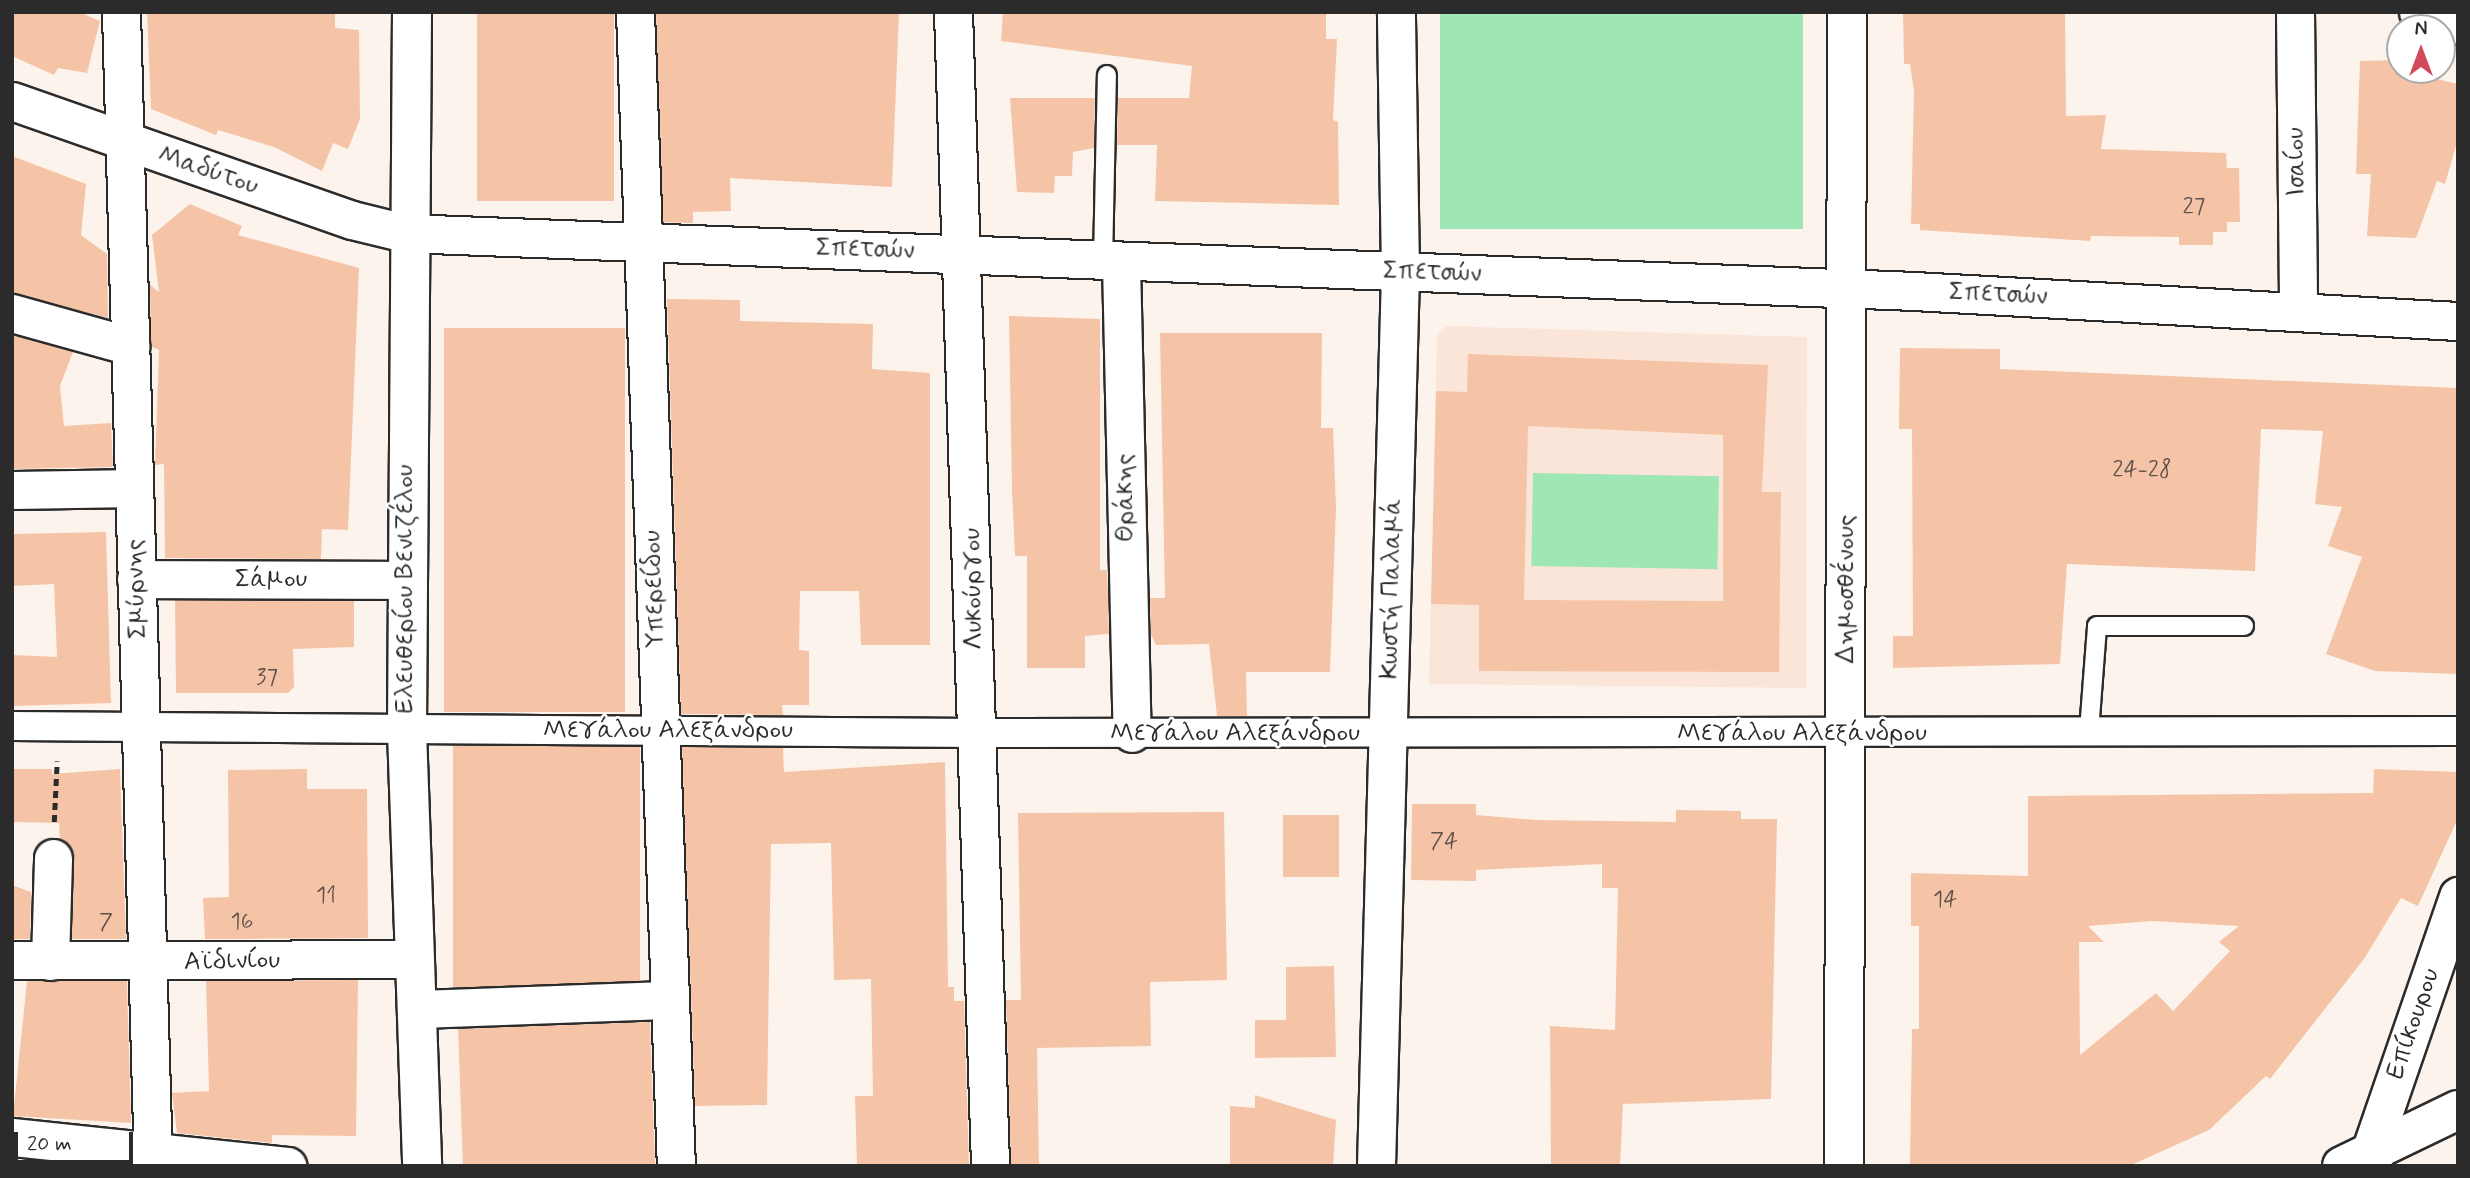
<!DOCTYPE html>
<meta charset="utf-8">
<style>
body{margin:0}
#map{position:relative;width:2470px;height:1178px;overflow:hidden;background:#fdf3ed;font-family:Mynerve,sans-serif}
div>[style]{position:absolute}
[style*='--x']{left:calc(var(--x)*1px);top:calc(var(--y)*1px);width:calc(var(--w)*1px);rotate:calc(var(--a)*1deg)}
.built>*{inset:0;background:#fbe5d8}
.green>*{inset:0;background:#9ee6b4;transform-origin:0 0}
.building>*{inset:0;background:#f5c4a6;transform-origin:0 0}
.path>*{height:4.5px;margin-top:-2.25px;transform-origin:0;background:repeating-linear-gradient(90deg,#2b2b2b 0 7px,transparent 0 12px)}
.roads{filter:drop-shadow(2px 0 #2b2b2b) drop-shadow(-2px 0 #2b2b2b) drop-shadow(0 2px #2b2b2b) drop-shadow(0 -2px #2b2b2b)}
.service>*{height:18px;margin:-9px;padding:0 9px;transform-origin:9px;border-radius:9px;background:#fff}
.pedestrian>*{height:28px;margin:-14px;padding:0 14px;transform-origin:14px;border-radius:14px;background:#fff}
.minor>*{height:37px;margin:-18.5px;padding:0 18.5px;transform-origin:18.5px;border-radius:18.5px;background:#fff}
.tertiary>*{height:38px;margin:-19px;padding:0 19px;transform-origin:19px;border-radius:19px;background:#fff}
span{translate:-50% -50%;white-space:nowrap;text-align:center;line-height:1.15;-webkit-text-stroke:5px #fff;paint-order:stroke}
.number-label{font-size:23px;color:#5e514a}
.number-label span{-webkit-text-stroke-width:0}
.street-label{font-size:26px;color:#2b2b2b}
.frame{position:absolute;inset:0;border:14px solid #2b2b2b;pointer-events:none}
.north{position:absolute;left:2386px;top:14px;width:70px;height:70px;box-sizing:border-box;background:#fff;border:2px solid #aaa;border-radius:50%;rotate:0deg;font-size:19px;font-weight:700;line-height:28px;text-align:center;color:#2b2b2b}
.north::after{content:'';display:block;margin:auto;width:24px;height:32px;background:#d1495b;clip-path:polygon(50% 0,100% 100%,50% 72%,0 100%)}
.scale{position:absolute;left:14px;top:1132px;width:119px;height:32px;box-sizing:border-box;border:4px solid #2b2b2b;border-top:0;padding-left:9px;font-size:21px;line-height:24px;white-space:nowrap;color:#2b2b2b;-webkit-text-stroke:5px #fff;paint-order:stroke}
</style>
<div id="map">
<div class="built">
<i style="clip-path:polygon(1447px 326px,1807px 337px,1806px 688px,1429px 684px,1437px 335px)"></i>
</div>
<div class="green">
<i style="left:1440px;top:12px;width:363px;height:217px"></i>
<i style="left:1533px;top:473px;width:186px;height:93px;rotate:1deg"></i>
</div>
<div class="building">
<i style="clip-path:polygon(12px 12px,79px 12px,100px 21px,87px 73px,58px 68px,54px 75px,12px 56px)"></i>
<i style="clip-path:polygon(147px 12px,335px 12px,335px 28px,359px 30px,360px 119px,348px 149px,333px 143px,322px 171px,274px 147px,218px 130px,216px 135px,151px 109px)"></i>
<i style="left:477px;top:12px;width:137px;height:189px"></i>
<i style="clip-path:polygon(656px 12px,899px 12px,892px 187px,730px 178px,731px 211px,693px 212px,693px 223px,663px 222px)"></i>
<i style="clip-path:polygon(1003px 12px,1326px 12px,1326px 39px,1337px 39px,1333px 120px,1338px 122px,1339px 205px,1155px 201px,1157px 145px,1117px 145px,1118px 98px,1189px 98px,1192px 66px,1001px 41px)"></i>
<i style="clip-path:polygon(1903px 12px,2065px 12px,2066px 116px,2106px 115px,2101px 149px,2226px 153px,2227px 168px,2239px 168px,2240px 222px,2227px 222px,2227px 232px,2213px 232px,2213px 245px,2179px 245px,2179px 237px,2091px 236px,2090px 241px,1920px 230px,1920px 224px,1911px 224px,1914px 91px,1910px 64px,1904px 64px)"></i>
<i style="clip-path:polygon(2400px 60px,2400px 70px,2458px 84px,2458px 139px,2445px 184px,2437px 181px,2416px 238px,2367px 236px,2371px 174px,2356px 174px,2360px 61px)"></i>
<i style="clip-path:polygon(1010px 98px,1095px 98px,1094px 148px,1073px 152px,1072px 176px,1055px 176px,1054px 193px,1017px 192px)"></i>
<i style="clip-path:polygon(12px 156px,86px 184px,81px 235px,107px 254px,108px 318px,12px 293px)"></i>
<i style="clip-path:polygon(190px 204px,242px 226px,238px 235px,359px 268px,348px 530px,322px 529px,321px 559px,165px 558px,164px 464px,155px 465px,159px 350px,151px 346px,150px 285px,159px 292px,152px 235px)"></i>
<i style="clip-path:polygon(667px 299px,740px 300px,740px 321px,873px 324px,872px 369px,930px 373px,930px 645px,861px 645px,859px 591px,800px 591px,799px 650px,809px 651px,809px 705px,782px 705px,783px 715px,681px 714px)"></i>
<i style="clip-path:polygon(1009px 316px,1100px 319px,1100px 570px,1107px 570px,1109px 634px,1085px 636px,1085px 668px,1027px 668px,1027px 556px,1015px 556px,1012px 490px)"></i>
<i style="left:444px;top:328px;width:181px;height:384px"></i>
<i style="clip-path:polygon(1160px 333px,1322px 333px,1321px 428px,1333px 428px,1336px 508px,1330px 672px,1246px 672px,1247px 716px,1217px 716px,1209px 644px,1156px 645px,1151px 634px,1150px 598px,1165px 598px)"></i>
<i style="clip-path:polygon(12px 335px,73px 352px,60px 386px,64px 426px,111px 423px,113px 467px,12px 469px)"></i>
<i style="clip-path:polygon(1900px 348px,2000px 349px,2000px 369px,2458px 388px,2458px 674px,2375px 671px,2326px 654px,2362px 557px,2328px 546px,2342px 507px,2315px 504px,2323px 431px,2261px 429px,2255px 571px,2067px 564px,2060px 664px,1893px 668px,1893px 636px,1913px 636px,1912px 429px,1899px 429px)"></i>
<i style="clip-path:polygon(evenodd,1468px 354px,1768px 365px,1762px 492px,1781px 492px,1779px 672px,1479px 671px,1479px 605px,1431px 604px,1436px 391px,1467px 392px,1468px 354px,1528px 426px,1723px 435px,1723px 601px,1524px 600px,1528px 426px)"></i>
<i style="clip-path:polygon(106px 532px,111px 703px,12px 706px,12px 655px,57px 657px,54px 584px,12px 586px,12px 534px)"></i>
<i style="clip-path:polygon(175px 600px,354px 601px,354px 647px,293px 649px,294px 687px,288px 693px,176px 693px)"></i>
<i style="left:453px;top:746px;width:187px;height:241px"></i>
<i style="clip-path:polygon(682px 747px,783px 748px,784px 772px,945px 762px,948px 987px,954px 987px,954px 1001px,964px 1001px,969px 1166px,857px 1166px,855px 1096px,873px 1096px,871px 979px,834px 980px,831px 843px,771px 844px,767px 1105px,695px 1106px)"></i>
<i style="clip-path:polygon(12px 769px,52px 769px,52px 774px,120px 769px,126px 939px,72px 939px,72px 849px,60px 839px,59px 823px,12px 822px)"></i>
<i style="clip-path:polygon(307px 769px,307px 789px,367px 789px,368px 938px,205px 939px,203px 898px,229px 897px,228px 770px)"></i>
<i style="clip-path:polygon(evenodd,2374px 769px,2458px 772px,2458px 818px,2418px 906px,2401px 898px,2364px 959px,2270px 1079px,2266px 1076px,2209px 1130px,2129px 1166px,1910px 1166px,1912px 1029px,1919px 1029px,1919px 926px,1911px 926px,1911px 873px,2028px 876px,2028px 796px,2373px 793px,2374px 769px,2152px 921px,2239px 926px,2219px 942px,2230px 951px,2173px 1011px,2156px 993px,2080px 1055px,2079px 942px,2104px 942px,2088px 926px,2152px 921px)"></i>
<i style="clip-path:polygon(1412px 804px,1476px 804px,1476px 815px,1536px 820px,1676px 822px,1676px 810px,1741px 811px,1741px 819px,1777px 819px,1771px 1099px,1623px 1104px,1620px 1166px,1551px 1166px,1550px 1026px,1615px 1030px,1618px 888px,1602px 888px,1602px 864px,1476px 870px,1476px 881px,1411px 880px)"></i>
<i style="clip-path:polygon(1224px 812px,1227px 980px,1150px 982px,1151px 1046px,1037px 1048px,1039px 1166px,1011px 1166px,1006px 1000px,1021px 1000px,1018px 813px)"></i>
<i style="left:1283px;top:815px;width:56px;height:62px"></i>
<i style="clip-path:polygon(12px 885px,31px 892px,30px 939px,12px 939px)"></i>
<i style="clip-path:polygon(1334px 966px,1336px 1057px,1255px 1058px,1255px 1020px,1286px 1020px,1286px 967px)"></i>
<i style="clip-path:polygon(358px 980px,356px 1136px,272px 1135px,272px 1143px,177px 1133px,172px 1093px,209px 1091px,206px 981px)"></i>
<i style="clip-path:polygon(27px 981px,127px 981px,131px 1123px,13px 1116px)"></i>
<i style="left:650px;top:1022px;width:144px;height:192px;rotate:88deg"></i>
<i style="clip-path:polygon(1255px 1095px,1336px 1120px,1333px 1166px,1230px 1166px,1230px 1106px,1255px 1108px)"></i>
</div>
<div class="path">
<i style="--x:54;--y:822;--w:61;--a:-87.2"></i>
</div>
<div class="roads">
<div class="service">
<i style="--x:1103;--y:262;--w:187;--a:-88.8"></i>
<i style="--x:2089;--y:731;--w:105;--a:-85.6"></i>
<i style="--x:2097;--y:626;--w:147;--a:0"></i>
</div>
<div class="pedestrian">
<i style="--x:12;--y:726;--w:966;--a:0.42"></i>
<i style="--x:978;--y:733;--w:1480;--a:-0.08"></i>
</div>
<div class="minor">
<i style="--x:121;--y:12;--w:1154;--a:88.41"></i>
<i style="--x:635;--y:12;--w:1155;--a:87.97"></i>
<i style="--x:953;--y:12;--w:1155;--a:88.16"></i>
<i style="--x:2295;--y:12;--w:300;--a:89.4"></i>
<i style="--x:2418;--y:12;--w:42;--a:18"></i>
<i style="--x:12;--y:101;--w:360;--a:19.3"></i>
<i style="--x:352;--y:220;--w:55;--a:13.8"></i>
<i style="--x:405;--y:233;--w:1510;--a:2.2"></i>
<i style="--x:1914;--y:291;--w:545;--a:3.16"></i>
<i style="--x:1121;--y:263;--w:470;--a:88.7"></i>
<i style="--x:12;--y:313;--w:123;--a:15.6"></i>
<i style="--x:12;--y:490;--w:122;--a:-0.9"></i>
<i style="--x:136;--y:579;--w:269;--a:0.2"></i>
<i style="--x:12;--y:960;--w:403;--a:-0.1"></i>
<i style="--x:50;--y:961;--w:103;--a:-88.3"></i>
<i style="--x:418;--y:1009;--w:250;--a:-2.1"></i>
<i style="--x:12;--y:1137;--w:277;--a:6"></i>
<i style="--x:1376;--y:1166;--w:894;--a:-88.46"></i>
<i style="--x:1400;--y:272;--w:260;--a:-90.9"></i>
<i style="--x:2373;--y:1166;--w:14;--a:-102"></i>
<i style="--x:2370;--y:1152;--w:271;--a:-71"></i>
</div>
<div class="tertiary">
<i style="--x:412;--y:12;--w:719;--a:90.4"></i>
<i style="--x:407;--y:731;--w:435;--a:88"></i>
<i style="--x:1844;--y:1166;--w:1154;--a:-89.85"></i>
<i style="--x:2342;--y:1166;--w:129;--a:-25.8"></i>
</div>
</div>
<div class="number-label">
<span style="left:2194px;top:207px">27</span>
<span style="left:2142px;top:470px">24-28</span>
<span style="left:267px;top:678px">37</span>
<span style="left:1444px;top:842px">74</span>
<span style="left:326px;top:896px">11</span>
<span style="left:1945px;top:900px">14</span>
<span style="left:242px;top:922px">16</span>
<span style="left:106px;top:923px">7</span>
</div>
<div class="street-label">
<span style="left:2297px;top:162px;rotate:-91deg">Ισαίου</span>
<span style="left:208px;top:171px;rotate:19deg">Μαδύτου</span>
<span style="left:865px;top:250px;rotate:2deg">Σπετσών</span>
<span style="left:1432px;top:273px;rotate:2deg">Σπετσών</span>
<span style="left:1998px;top:295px;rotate:3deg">Σπετσών</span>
<span style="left:1126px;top:498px;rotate:-91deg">Θράκης</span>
<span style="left:271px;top:580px">Σάμου</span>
<span style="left:137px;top:589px;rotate:-92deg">Σμύρνης</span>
<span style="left:406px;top:589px;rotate:-90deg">Ελευθερίου Βενιζέλου</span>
<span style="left:655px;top:589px;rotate:-92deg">Υπερείδου</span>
<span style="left:974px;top:589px;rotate:-91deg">Λυκούργου</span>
<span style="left:1392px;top:589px;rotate:-89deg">Κωστή Παλαμά</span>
<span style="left:1847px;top:589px;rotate:-90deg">Δημοσθένους</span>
<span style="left:668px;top:731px">Μεγάλου Αλεξάνδρου</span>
<span style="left:1235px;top:734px">Μεγάλου Αλεξάνδρου</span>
<span style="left:1802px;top:734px">Μεγάλου Αλεξάνδρου</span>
<span style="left:232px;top:962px;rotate:-1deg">Αϊδινίου</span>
<span style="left:2414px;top:1024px;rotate:-71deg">Επίκουρου</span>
</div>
<div class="frame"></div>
<div class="north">N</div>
<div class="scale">20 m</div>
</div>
